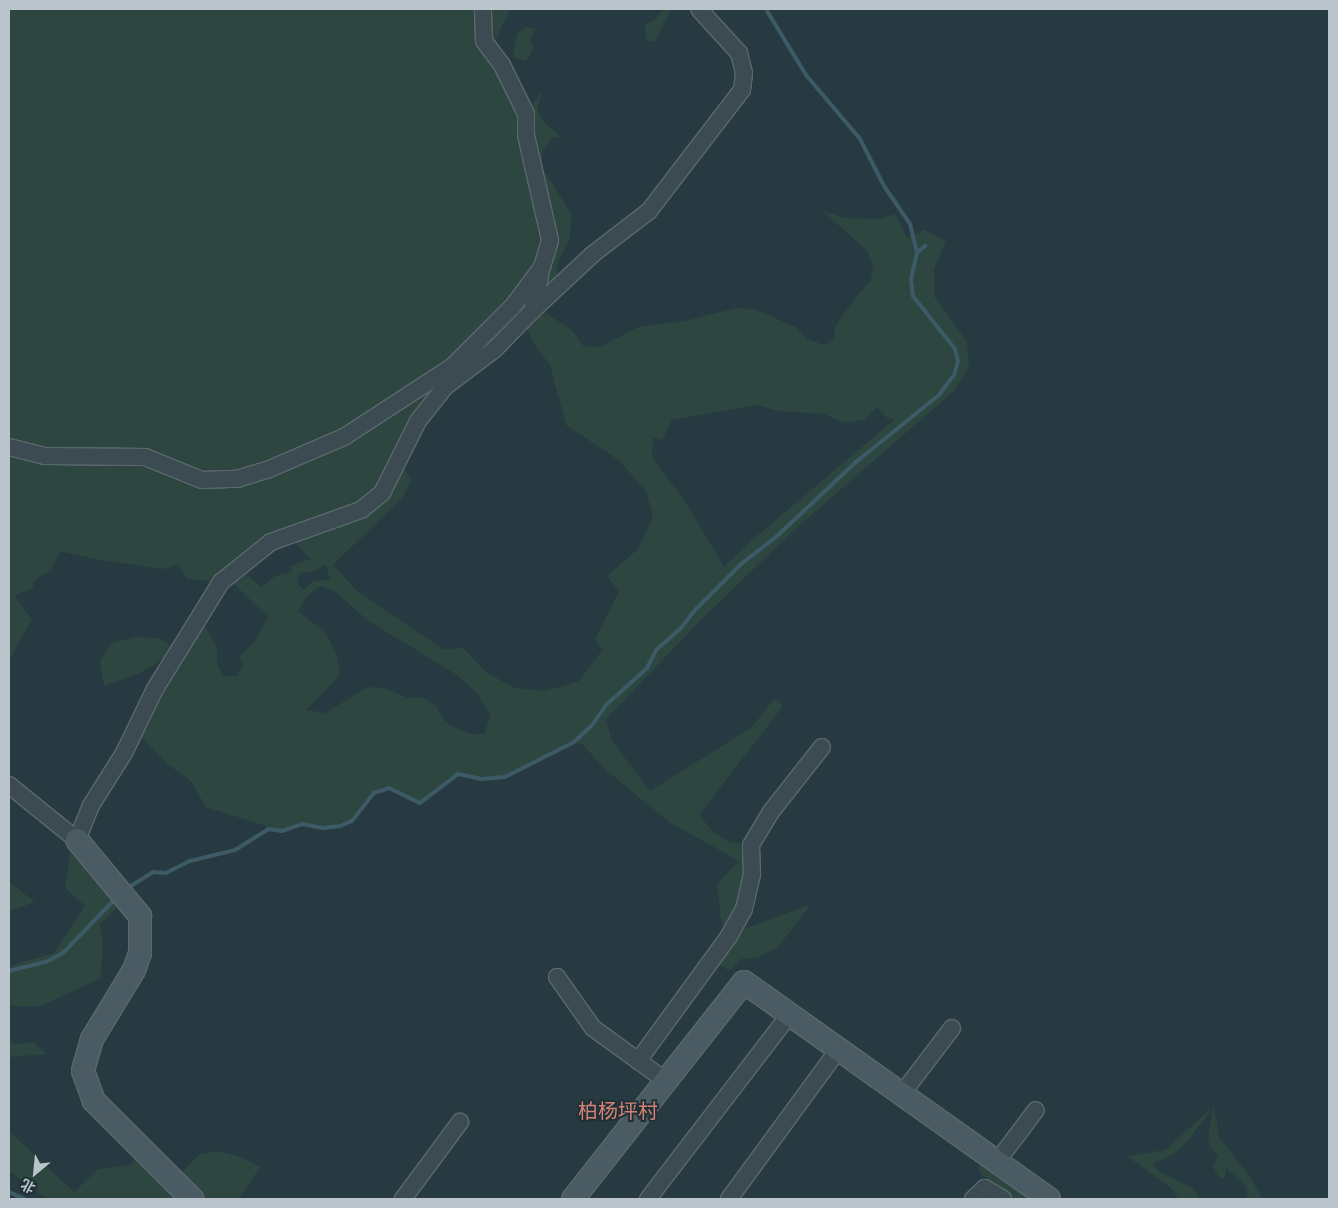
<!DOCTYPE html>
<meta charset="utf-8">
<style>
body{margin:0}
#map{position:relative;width:1338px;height:1208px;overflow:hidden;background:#283a41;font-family:"Public Sans","Noto Sans SC",sans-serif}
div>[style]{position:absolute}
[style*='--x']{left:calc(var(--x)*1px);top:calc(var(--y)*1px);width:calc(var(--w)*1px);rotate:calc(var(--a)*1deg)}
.green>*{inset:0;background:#2d4640}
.stream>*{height:4px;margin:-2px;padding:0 2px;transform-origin:2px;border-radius:2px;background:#3d5a67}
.roads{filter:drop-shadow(1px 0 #5a686e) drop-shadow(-1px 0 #5a686e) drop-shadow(0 1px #5a686e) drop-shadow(0 -1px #5a686e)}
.street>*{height:16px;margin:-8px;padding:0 8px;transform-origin:8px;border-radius:8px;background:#3c4b51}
.secondary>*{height:22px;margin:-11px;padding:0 11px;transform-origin:11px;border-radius:11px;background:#4a5b64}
span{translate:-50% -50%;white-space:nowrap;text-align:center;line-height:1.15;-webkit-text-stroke:4px #213036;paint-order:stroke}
.quarter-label{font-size:20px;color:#d38375}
.frame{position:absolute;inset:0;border:10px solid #b9c5cb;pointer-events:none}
.north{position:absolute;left:10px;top:1148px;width:50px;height:50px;-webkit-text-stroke:4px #213036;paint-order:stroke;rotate:208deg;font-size:14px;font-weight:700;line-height:20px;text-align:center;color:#b9c5cb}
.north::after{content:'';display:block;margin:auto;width:18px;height:22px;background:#b9c5cb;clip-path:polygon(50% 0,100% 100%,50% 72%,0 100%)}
</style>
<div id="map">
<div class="green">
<i style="clip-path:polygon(evenodd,9px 9px,510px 9px,491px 50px,526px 113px,542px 91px,537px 110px,545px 123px,561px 137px,553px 137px,542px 151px,542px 167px,572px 215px,569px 240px,558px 262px,557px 276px,593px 254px,536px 307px,572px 330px,583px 346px,600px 347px,638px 327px,685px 321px,737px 308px,753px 309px,773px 317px,797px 328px,809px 340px,825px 345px,834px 337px,835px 327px,853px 301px,871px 280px,873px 264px,867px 251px,822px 210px,844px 218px,882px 219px,895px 214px,907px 238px,924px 230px,946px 241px,934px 269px,934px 296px,967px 342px,969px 366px,955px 390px,792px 532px,699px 622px,606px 719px,612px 741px,650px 791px,752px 727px,774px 699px,783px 706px,699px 815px,714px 833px,730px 842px,751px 845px,752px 874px,729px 935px,811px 904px,778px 947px,757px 958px,741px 959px,729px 971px,712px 959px,729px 936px,721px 920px,717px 884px,739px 861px,669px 822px,606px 770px,583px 745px,574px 742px,505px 777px,481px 779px,458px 774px,420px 803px,389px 788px,374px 793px,352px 821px,340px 826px,323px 828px,302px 824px,282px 831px,206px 807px,190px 780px,167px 764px,135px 731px,177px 651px,140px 673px,104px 686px,100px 661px,112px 643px,135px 637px,159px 638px,178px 650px,199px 615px,217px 647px,217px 664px,223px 676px,237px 676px,243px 666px,239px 657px,254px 643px,268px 617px,233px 583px,243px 571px,261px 587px,275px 576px,292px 572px,290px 566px,311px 559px,298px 546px,294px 534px,221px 582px,187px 579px,178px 564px,165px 569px,99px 560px,60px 551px,51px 570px,34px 581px,33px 588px,14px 596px,32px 619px,9px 660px,9px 9px,523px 320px,534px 344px,550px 365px,566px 425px,620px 461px,646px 492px,653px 517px,638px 549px,607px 576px,619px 591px,595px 640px,603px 649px,579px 681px,545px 691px,514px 688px,486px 672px,463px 648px,443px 649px,357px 591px,333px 565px,403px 497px,411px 480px,399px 460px,445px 387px,523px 320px,9px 9px,757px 405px,778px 411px,824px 414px,845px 423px,864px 420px,877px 407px,887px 418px,895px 419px,751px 541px,724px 567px,685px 501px,652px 457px,653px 438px,662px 440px,672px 420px,757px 405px,9px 9px,326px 564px,330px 580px,314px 581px,303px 590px,297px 582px,300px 573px,313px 572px,326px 564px,9px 9px,321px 586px,335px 591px,367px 620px,457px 675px,476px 692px,491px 716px,484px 734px,470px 734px,454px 727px,444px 720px,436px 706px,423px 698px,408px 698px,384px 688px,367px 687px,326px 713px,306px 710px,340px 675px,337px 657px,327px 634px,298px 611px,308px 595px,321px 586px)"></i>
<i style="clip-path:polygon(663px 9px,671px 9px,655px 42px,646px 40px,645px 25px,656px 19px)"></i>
<i style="clip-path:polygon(526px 27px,536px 29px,529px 40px,534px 47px,526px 61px,513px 57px,517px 34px)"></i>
<i style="clip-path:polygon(77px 840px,131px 902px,116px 908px,100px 925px,103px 941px,101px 978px,41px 1006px,9px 1006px,9px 966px,54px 953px,85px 906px,65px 888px,70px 853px)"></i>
<i style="clip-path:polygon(9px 882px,35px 902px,9px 911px)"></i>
<i style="clip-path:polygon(9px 1039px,15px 1044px,33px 1042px,47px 1054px,9px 1057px)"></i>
<i style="clip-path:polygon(1214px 1106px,1219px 1137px,1251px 1178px,1262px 1199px,1248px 1199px,1246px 1186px,1226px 1168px,1225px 1179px,1218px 1176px,1213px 1166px,1218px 1155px,1210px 1147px,1208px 1137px,1213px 1107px,1188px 1141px,1174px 1154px,1153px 1164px,1159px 1171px,1192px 1188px,1199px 1197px,1197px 1199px,1179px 1199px,1170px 1187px,1127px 1156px,1165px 1150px)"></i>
<i style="clip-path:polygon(9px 1131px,74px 1192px,98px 1169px,131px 1165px,139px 1149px,173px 1180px,200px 1154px,217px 1151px,241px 1157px,260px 1167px,239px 1199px,48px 1199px,9px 1171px)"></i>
<i style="clip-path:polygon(996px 1163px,1049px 1199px,1015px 1199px,981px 1174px,978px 1165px)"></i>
</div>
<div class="stream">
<i style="--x:767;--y:11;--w:75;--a:58.6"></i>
<i style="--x:806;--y:75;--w:84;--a:49.8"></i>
<i style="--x:860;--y:139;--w:53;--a:62.9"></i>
<i style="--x:884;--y:186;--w:46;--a:55.6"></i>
<i style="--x:910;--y:224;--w:30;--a:76"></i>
<i style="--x:126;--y:889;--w:32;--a:-32"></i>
<i style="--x:153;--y:872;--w:13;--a:4"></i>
<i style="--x:166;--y:873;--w:27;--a:-27"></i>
<i style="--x:190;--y:861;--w:46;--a:-13.7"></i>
<i style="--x:235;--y:850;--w:39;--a:-32"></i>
<i style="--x:268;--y:829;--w:14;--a:8"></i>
<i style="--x:282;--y:831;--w:21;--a:-19"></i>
<i style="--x:302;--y:824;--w:21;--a:11"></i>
<i style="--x:323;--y:828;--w:17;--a:-7"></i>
<i style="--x:340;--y:826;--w:13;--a:-23"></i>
<i style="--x:352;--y:821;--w:36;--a:-52"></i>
<i style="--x:374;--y:793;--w:16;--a:-18"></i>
<i style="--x:389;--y:788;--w:34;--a:26"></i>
<i style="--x:420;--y:803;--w:48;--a:-37.3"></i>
<i style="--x:458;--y:774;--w:24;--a:12"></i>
<i style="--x:481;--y:779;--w:24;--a:-5"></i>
<i style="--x:505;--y:777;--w:77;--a:-26.9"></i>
<i style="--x:574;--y:742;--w:26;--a:-43"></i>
<i style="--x:593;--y:724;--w:22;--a:-56"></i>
<i style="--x:605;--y:706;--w:57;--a:-42.1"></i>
<i style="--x:647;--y:668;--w:20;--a:-63"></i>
<i style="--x:656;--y:650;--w:33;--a:-41"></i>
<i style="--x:681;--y:628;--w:24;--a:-52"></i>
<i style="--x:696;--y:609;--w:64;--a:-45"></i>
<i style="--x:741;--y:564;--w:44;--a:-37.6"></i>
<i style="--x:776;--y:537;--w:110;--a:-43.2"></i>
<i style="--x:856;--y:462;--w:107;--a:-38.9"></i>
<i style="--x:939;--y:395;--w:25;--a:-53"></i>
<i style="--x:954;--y:375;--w:15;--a:-74"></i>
<i style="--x:958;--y:361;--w:12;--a:-104"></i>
<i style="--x:955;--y:349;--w:68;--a:-128.4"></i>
<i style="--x:913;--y:296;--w:17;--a:-97"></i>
<i style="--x:911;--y:279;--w:27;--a:-77"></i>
<i style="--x:917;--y:253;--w:11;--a:-41"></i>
<i style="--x:9;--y:971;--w:38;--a:-14"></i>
<i style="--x:46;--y:962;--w:19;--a:-28"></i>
<i style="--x:63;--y:953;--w:75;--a:-46.1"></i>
<i style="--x:9;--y:1192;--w:17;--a:25"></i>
</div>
<div class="roads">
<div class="street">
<i style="--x:532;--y:311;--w:83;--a:-43.1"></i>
<i style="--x:593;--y:254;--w:71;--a:-37.5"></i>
<i style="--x:649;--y:211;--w:153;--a:-52.5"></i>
<i style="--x:742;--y:90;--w:17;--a:-83"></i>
<i style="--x:744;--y:73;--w:21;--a:-104"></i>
<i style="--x:739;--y:53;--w:59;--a:-132.3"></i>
<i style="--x:9;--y:447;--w:37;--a:14"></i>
<i style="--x:45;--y:456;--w:100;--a:0.6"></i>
<i style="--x:145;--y:457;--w:61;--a:22"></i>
<i style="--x:202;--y:480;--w:35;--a:-2"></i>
<i style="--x:237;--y:479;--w:31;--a:-17"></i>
<i style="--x:267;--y:470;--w:84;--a:-23.2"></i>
<i style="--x:344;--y:437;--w:130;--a:-33.1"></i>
<i style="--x:453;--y:366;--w:85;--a:-45"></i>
<i style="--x:513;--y:306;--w:49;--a:-53.4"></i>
<i style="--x:542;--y:267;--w:28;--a:-73"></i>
<i style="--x:550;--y:240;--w:108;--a:-102.9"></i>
<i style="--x:526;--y:135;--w:21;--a:-90"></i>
<i style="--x:526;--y:114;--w:55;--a:-116.1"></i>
<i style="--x:502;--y:65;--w:30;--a:-127"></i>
<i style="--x:484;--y:41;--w:32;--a:-92"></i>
<i style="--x:9;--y:785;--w:87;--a:39"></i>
<i style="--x:77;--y:840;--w:35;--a:-68"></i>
<i style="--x:90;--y:807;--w:64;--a:-57.8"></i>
<i style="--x:124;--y:753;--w:71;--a:-64.2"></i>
<i style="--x:155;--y:689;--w:126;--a:-58.3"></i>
<i style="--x:221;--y:582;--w:64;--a:-38.7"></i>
<i style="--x:271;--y:542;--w:96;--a:-19.6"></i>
<i style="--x:361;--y:510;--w:27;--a:-39"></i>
<i style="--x:382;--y:493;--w:80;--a:-63.4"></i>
<i style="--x:418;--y:421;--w:43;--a:-51.5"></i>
<i style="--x:445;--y:387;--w:63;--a:-37.2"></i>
<i style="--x:495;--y:349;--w:53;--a:-45.8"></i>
<i style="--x:532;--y:311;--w:37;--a:-77"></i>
<i style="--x:557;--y:977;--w:62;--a:54.8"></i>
<i style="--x:593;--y:1028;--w:90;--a:36"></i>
<i style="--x:638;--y:1061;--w:155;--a:-53.9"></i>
<i style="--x:729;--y:936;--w:31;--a:-61"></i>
<i style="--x:744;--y:909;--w:36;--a:-77"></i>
<i style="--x:752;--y:874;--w:29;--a:-92"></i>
<i style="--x:751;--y:845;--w:37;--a:-59"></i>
<i style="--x:770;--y:813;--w:84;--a:-51.8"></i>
<i style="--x:901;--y:1095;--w:84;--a:-52.7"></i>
<i style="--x:996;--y:1163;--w:66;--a:-53"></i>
<i style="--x:403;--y:1199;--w:96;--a:-53.5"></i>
<i style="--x:648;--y:1199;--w:232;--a:-52.5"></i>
<i style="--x:729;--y:1199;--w:185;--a:-53.8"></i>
<i style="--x:973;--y:1199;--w:16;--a:-43"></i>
<i style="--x:985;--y:1188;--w:21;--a:31"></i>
</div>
<div class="secondary">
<i style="--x:77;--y:840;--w:99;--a:50.3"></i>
<i style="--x:140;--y:916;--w:37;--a:90"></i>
<i style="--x:140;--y:953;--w:18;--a:109"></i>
<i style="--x:134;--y:970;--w:81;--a:121.3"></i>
<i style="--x:92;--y:1039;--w:33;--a:106"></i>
<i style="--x:83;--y:1071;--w:32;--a:70"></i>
<i style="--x:94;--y:1101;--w:139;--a:45"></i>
<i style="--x:573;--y:1199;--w:276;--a:-51.8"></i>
<i style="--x:744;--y:982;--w:374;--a:35.4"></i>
</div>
</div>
<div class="quarter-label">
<span style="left:618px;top:1111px">柏杨坪村</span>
</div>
<div class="frame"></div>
<div class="north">北</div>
</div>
